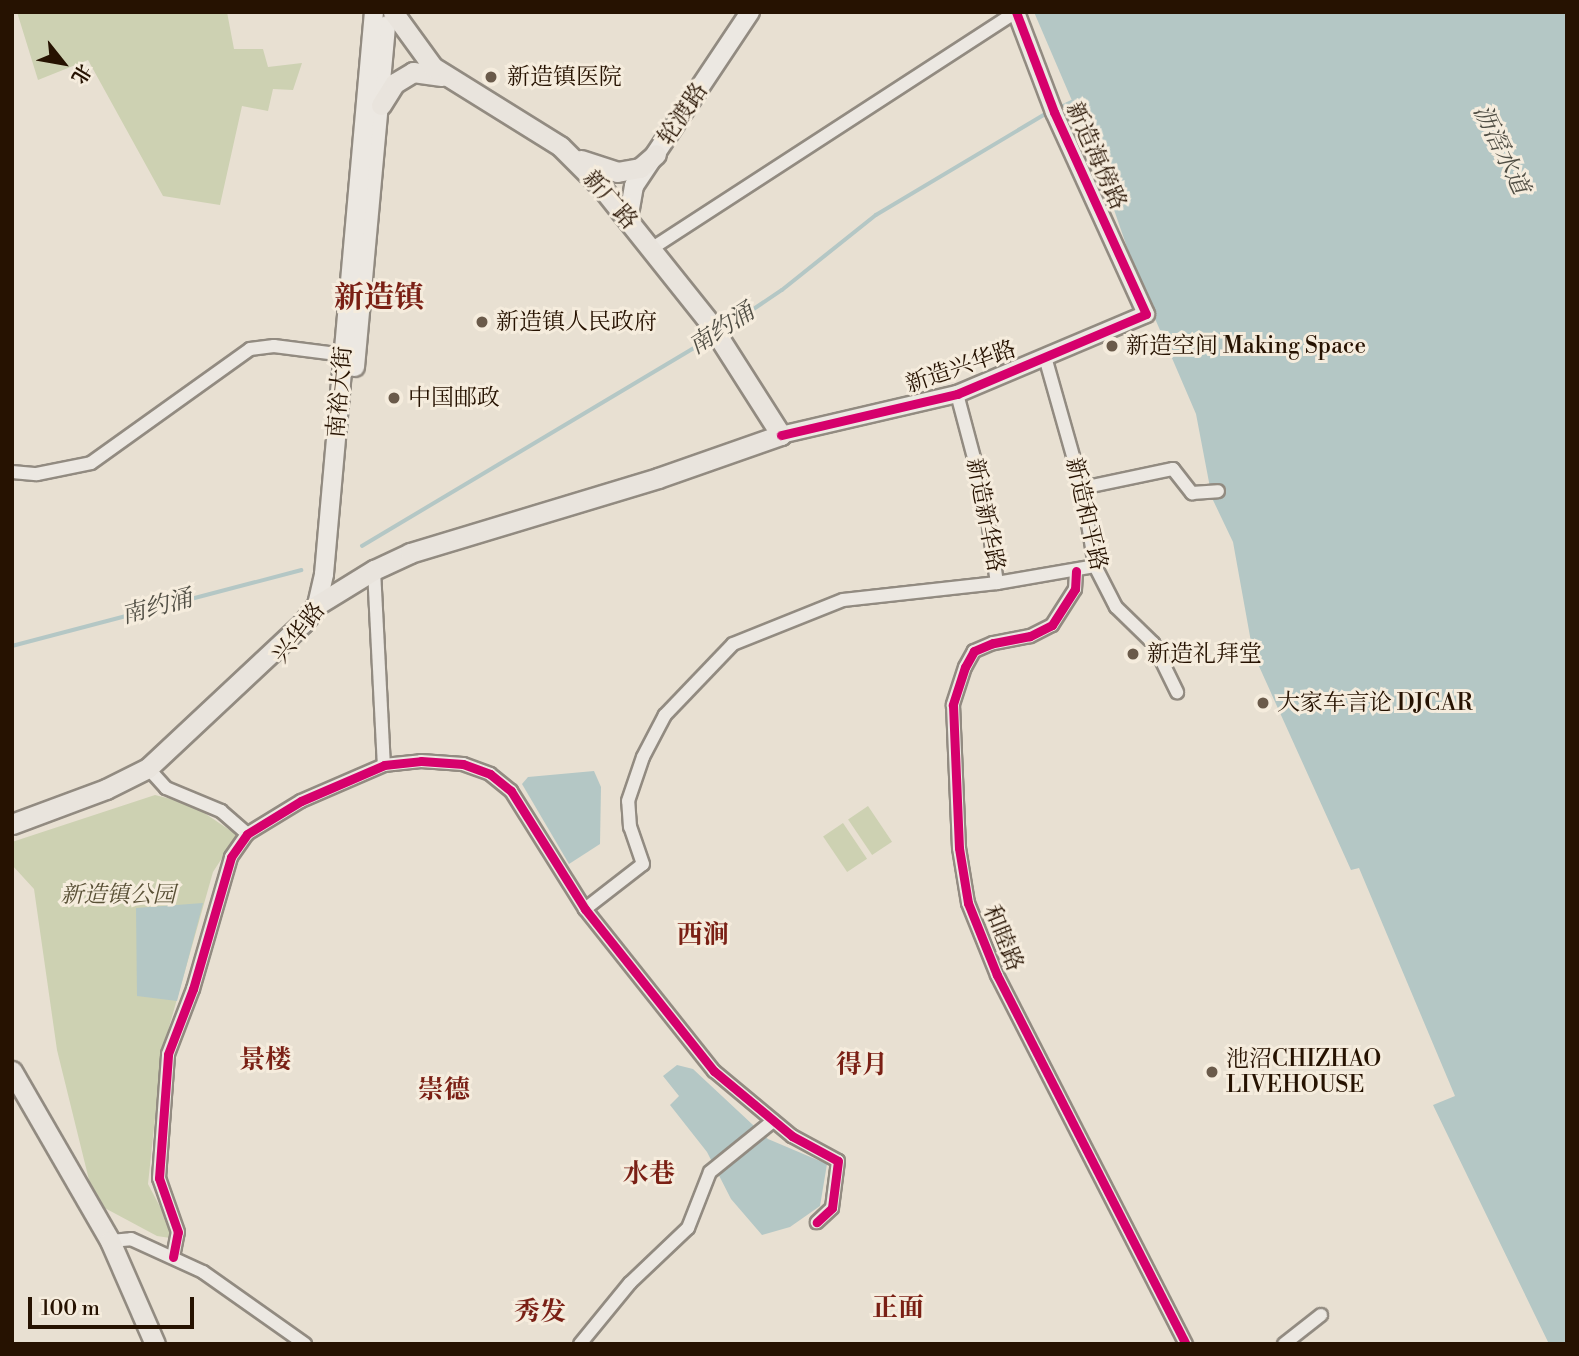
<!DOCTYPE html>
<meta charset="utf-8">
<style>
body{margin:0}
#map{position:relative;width:1579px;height:1356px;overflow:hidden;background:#e8e0d2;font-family:"Libre Bodoni","Noto Serif SC",serif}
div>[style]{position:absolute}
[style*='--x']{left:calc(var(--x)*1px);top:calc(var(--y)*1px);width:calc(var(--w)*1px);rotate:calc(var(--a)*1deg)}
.green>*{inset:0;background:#cdd1b2;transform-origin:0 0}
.water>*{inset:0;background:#b4c7c5}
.stream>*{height:3.5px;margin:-1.75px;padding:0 1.75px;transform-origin:1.75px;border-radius:1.75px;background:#b4c7c5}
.roads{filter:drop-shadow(2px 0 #928b81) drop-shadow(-2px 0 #928b81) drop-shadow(0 2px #928b81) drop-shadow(0 -2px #928b81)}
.minor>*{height:12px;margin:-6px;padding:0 6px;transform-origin:6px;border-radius:6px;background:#ece8e2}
.tertiary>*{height:16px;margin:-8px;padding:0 8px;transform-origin:8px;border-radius:8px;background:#ece8e2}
.secondary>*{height:18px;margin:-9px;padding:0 9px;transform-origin:9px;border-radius:9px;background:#ece8e2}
.primary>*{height:19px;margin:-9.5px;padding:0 9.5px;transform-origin:9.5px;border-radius:9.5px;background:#e9e4dd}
.cycleway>*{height:9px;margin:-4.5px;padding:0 4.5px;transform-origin:4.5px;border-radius:4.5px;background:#d6006c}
.dots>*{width:19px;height:19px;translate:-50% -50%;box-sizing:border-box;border:4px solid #f5ecdd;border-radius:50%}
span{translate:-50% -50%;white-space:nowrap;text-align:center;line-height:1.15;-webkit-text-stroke:6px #f5ecdd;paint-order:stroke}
.poi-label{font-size:23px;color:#261201}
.left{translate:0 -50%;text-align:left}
.street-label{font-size:23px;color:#261201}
.park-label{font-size:23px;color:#595036;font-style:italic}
.water-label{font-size:24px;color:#504e44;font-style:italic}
.quarter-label{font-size:26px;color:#7a1f14;font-weight:700}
.district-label{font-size:30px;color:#7a1f14;font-weight:700}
.frame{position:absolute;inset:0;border:14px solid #261201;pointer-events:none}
.north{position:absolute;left:28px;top:28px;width:70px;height:70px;-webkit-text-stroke:5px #f5ecdd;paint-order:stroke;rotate:121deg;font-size:19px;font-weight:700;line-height:28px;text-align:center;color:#261201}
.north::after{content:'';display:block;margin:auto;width:24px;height:32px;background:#261201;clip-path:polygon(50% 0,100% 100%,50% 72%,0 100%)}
.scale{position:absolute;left:28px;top:1297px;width:166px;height:32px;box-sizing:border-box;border:4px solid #261201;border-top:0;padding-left:9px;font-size:21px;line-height:24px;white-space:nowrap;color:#261201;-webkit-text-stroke:5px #f5ecdd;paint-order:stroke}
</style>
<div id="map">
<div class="green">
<i style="clip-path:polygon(17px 12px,227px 12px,234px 49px,263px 49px,268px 67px,302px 63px,293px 90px,273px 89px,268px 111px,242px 106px,220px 205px,163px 196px,88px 60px,38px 80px)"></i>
<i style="clip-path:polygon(155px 795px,191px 804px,237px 835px,213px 872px,162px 1052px,148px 1184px,177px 1239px,157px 1236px,101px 1206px,90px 1184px,57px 1050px,34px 889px,12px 865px,12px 842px)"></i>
<i style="left:868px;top:806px;width:43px;height:24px;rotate:56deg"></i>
<i style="left:843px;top:823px;width:43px;height:24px;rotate:56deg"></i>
</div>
<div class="water">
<i style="clip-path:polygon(1034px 12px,1567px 12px,1567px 1344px,1549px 1344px,1433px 1105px,1455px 1096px,1359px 868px,1351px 870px,1253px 653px,1233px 542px,1212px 498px,1196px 414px,1138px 279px,1094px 152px)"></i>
<i style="clip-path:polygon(594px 771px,601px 787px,600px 844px,569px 864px,522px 784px,528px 777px)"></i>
<i style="clip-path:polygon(203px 903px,177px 1001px,137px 996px,136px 908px)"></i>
<i style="clip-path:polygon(677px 1065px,693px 1069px,768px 1139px,827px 1164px,820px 1206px,790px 1227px,762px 1235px,731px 1199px,707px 1152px,670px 1105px,679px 1096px,663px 1076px)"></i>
</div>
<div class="stream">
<i style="--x:1059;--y:108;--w:14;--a:-25"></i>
<i style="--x:721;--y:331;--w:73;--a:-33.9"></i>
<i style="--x:782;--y:290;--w:120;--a:-38.6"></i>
<i style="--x:876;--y:215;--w:201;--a:-30.8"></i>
<i style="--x:362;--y:546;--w:408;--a:-30.8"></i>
<i style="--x:12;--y:646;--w:299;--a:-14.7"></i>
</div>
<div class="roads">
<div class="minor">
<i style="--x:651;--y:249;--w:435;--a:-33"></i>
<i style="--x:1045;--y:357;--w:136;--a:74.2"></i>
<i style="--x:1082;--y:488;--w:79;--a:80.5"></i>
<i style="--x:1095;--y:566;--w:46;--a:62.9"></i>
<i style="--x:1116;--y:607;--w:52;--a:44.2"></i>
<i style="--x:1153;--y:643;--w:55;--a:63.9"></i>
<i style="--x:957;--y:394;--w:109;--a:75.1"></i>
<i style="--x:985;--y:499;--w:85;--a:81.9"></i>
<i style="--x:997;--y:583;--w:99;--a:-9.8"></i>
<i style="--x:12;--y:472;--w:25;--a:5"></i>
<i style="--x:37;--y:474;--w:55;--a:-11.5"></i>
<i style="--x:91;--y:463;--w:196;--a:-35.6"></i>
<i style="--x:250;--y:349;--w:24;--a:-7"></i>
<i style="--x:274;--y:346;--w:71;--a:7.3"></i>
<i style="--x:1082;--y:488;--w:93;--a:-11.8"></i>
<i style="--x:1173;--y:469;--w:31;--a:52"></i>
<i style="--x:1192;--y:493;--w:26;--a:-4"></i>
<i style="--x:374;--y:570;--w:195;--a:87.1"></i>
<i style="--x:1076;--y:571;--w:18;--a:93"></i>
<i style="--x:1075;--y:589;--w:43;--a:122.6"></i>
<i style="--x:1052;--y:625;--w:25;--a:153"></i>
<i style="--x:1030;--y:636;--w:38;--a:169"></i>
<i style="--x:993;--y:643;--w:21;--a:157"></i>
<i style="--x:974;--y:651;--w:18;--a:119"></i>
<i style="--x:965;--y:667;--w:40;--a:108"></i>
<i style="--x:953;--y:705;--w:143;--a:87.6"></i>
<i style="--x:959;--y:848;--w:56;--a:80.7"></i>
<i style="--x:968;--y:903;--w:78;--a:68.1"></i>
<i style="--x:997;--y:975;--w:415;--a:62.9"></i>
<i style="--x:148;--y:768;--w:27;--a:48"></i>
<i style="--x:166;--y:788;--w:60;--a:22.7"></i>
<i style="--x:221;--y:811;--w:35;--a:41"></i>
<i style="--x:585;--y:909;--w:73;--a:-37.8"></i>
<i style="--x:643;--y:864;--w:39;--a:-109"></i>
<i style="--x:630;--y:827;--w:26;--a:-94"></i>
<i style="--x:628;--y:801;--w:46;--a:-71.2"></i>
<i style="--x:643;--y:757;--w:47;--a:-62.4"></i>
<i style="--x:665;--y:715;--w:98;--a:-46.2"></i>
<i style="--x:733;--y:644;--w:118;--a:-21.8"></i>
<i style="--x:843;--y:600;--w:155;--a:-6.3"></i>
<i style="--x:110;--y:1241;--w:21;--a:-5"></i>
<i style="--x:131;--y:1239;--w:79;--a:24.6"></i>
<i style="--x:203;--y:1272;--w:125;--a:35.2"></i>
<i style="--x:173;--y:1257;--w:25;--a:-79"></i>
<i style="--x:178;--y:1232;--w:57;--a:-109.4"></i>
<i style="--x:159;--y:1178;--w:124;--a:-85.8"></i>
<i style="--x:168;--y:1054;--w:70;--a:-69"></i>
<i style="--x:193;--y:989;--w:137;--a:-73.9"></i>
<i style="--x:231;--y:857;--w:28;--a:-55"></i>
<i style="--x:247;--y:834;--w:63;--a:-31.4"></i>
<i style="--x:301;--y:801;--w:90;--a:-23.4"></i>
<i style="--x:384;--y:765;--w:37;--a:-6"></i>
<i style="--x:421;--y:761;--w:42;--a:4.1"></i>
<i style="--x:463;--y:764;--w:29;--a:20"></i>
<i style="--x:490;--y:774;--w:27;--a:39"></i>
<i style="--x:511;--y:791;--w:139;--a:57.9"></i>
<i style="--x:585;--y:909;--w:207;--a:51.5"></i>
<i style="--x:714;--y:1071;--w:102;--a:39.8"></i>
<i style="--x:792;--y:1136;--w:52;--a:28.5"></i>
<i style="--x:838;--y:1161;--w:47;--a:97.3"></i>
<i style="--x:832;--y:1208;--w:21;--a:137"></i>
<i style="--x:580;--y:1344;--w:79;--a:-50.7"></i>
<i style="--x:630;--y:1283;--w:80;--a:-43.5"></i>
<i style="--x:688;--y:1228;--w:60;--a:-68.6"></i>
<i style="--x:710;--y:1172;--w:81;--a:-39"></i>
<i style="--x:1284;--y:1344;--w:47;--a:-38.1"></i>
</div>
<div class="tertiary">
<i style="--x:781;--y:435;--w:181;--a:-13.1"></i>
<i style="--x:957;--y:394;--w:205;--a:-22.9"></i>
<i style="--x:1146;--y:314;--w:222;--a:-114.5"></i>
<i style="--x:1054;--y:112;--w:107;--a:-110.8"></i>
</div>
<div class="secondary">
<i style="--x:628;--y:220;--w:35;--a:-80"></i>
<i style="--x:634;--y:186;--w:209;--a:-56.3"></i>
<i style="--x:355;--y:367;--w:343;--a:-84.8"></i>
<i style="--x:317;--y:605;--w:32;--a:-77"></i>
<i style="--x:324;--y:574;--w:564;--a:-84.92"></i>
</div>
<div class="primary">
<i style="--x:381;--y:105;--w:26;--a:-58"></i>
<i style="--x:395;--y:83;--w:21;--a:-31"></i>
<i style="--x:413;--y:72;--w:29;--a:8"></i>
<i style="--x:581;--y:160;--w:38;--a:18"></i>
<i style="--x:617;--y:172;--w:23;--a:-10"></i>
<i style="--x:640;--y:168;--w:21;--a:-41"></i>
<i style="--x:12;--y:824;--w:100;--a:-20.4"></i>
<i style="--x:106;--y:789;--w:47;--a:-26.6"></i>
<i style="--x:148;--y:768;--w:212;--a:-43.1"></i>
<i style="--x:303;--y:623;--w:23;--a:-52"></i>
<i style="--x:317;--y:605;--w:67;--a:-31.6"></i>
<i style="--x:374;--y:570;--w:40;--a:-25"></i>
<i style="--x:410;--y:553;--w:259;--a:-16.8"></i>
<i style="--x:658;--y:478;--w:130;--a:-19.3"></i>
<i style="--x:781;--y:435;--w:134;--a:-122.5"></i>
<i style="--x:709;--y:322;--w:171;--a:-128.6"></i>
<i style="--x:602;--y:188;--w:59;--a:-135"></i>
<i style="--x:560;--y:146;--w:150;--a:-148.1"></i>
<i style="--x:433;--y:67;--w:68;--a:-126"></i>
<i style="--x:12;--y:1071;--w:196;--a:60"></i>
<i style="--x:110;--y:1241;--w:112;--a:66.4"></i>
</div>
</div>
<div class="cycleway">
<i style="--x:781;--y:435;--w:181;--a:-13.1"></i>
<i style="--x:957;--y:394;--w:205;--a:-22.9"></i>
<i style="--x:1146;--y:314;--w:222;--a:-114.5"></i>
<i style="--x:1054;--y:112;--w:107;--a:-110.8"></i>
<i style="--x:1076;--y:571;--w:18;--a:93"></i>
<i style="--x:1075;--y:589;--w:43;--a:122.6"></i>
<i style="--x:1052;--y:625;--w:25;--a:153"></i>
<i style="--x:1030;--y:636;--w:38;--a:169"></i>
<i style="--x:993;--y:643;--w:21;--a:157"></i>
<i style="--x:974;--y:651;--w:18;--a:119"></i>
<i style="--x:965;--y:667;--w:40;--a:108"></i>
<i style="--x:953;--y:705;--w:143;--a:87.6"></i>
<i style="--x:959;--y:848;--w:56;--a:80.7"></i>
<i style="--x:968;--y:903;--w:78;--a:68.1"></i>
<i style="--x:997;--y:975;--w:415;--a:62.9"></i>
<i style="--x:173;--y:1257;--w:25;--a:-79"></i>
<i style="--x:178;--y:1232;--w:57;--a:-109.4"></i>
<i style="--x:159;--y:1178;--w:124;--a:-85.8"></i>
<i style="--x:168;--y:1054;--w:70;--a:-69"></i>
<i style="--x:193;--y:989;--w:137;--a:-73.9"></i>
<i style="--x:231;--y:857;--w:28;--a:-55"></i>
<i style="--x:247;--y:834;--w:63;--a:-31.4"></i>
<i style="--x:301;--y:801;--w:90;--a:-23.4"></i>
<i style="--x:384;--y:765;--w:37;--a:-6"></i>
<i style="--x:421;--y:761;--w:42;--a:4.1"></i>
<i style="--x:463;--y:764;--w:29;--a:20"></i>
<i style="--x:490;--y:774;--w:27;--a:39"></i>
<i style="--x:511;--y:791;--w:139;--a:57.9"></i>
<i style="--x:585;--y:909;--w:207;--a:51.5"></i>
<i style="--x:714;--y:1071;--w:102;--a:39.8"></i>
<i style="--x:792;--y:1136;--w:52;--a:28.5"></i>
<i style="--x:838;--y:1161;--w:47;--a:97.3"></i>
<i style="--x:832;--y:1208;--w:21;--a:137"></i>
</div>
<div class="dots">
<i style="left:491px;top:77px;background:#6a5a4a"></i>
<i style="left:482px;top:322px;background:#6a5a4a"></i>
<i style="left:1112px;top:346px;background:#6a5a4a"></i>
<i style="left:394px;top:398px;background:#6a5a4a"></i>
<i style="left:1133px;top:654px;background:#6a5a4a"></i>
<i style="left:1263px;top:703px;background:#6a5a4a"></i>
<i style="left:1212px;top:1072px;background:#6a5a4a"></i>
</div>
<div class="poi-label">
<span class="left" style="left:507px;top:77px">新造镇医院</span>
<span class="left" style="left:496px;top:322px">新造镇人民政府</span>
<span class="left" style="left:1126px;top:346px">新造空间 Making Space</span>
<span class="left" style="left:408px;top:398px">中国邮政</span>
<span class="left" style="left:1147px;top:654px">新造礼拜堂</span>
<span class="left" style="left:1277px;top:703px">大家车言论 DJCAR</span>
<span class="left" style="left:1226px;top:1072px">池沼CHIZHAO<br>LIVEHOUSE</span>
</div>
<div class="street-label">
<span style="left:683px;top:114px;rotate:-56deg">轮渡路</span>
<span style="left:1096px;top:156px;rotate:66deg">新造海傍路</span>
<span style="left:610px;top:200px;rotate:49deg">新广路</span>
<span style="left:961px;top:367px;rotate:-19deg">新造兴华路</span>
<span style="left:340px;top:392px;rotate:-85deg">南裕大街</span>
<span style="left:1086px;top:514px;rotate:77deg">新造和平路</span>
<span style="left:985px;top:515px;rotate:79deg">新造新华路</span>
<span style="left:299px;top:633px;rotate:-52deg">兴华路</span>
<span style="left:1003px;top:938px;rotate:68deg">和睦路</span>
</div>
<div class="park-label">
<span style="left:118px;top:895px">新造镇公园</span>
</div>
<div class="water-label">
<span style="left:1500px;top:150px;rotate:64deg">沥滘水道</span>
<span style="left:722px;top:330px;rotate:-33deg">南约涌</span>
<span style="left:157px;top:608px;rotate:-15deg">南约涌</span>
</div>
<div class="quarter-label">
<span style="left:703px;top:936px">西涧</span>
<span style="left:265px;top:1061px">景楼</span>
<span style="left:862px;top:1066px">得月</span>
<span style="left:444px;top:1091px">崇德</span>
<span style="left:649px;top:1175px">水巷</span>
<span style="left:898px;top:1309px">正面</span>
<span style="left:540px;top:1313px">秀发</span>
</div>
<div class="district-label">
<span style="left:379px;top:298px">新造镇</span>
</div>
<div class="frame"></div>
<div class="north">北</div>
<div class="scale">100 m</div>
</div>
